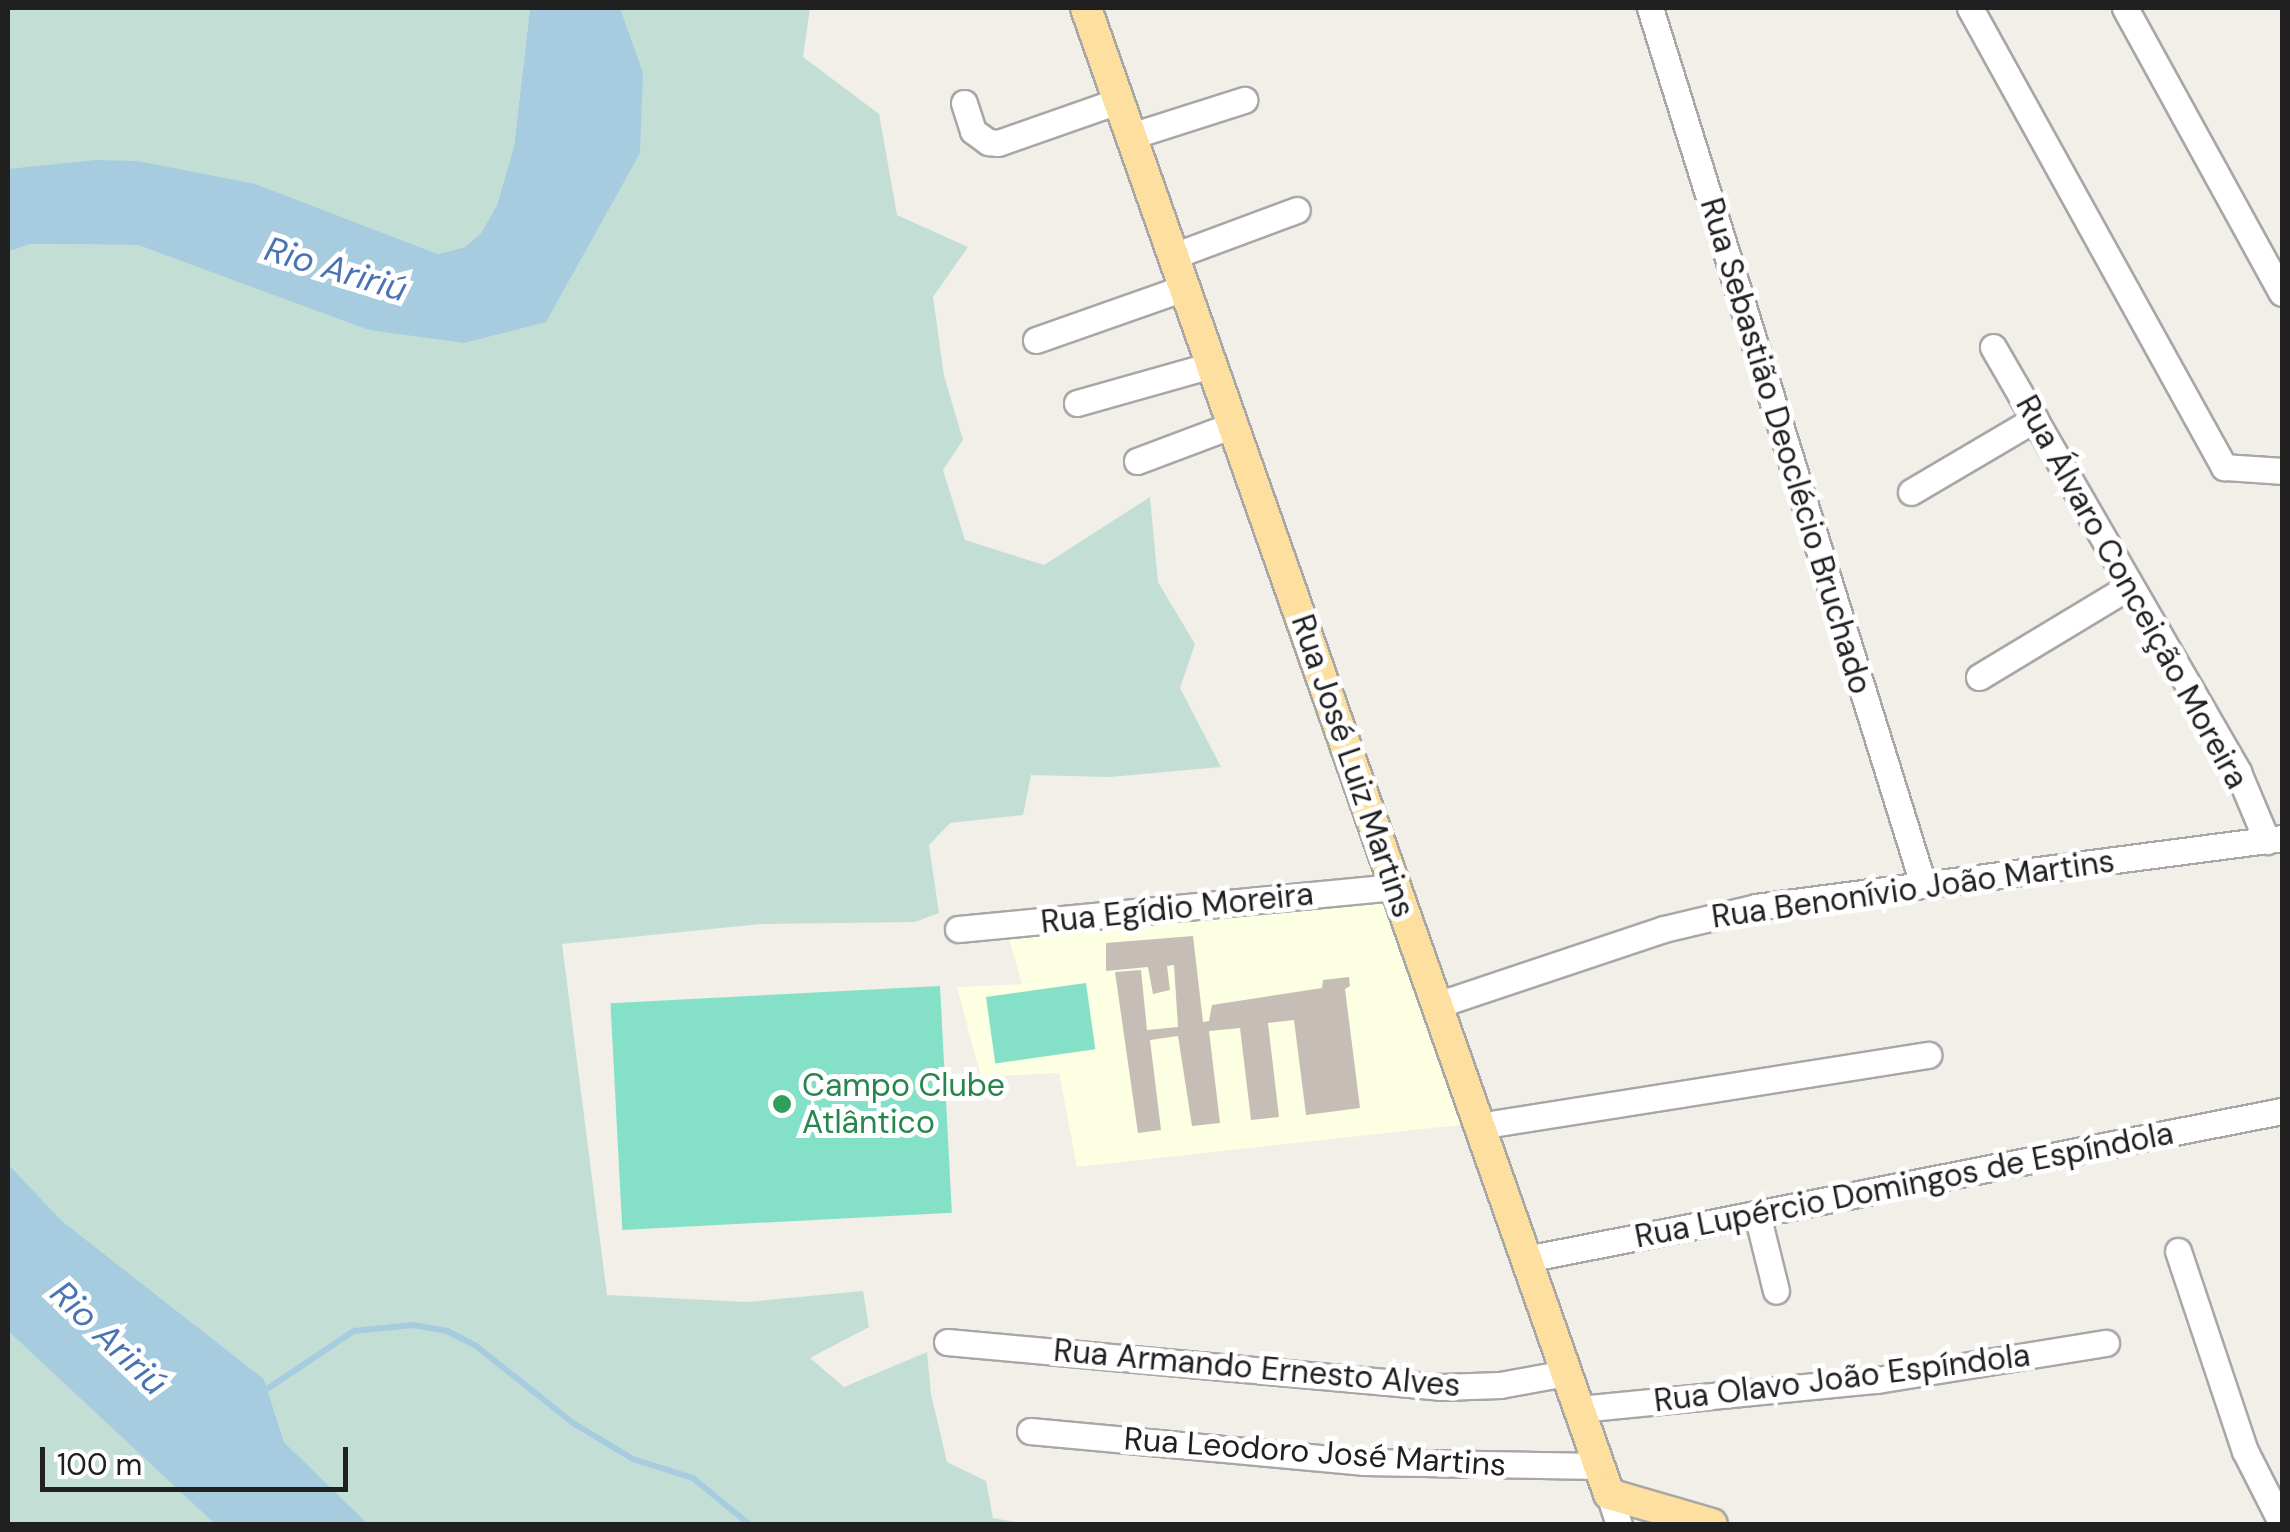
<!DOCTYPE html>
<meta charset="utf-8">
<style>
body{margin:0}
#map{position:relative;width:2290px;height:1532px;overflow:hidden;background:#f1efe7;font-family:"DM Sans",sans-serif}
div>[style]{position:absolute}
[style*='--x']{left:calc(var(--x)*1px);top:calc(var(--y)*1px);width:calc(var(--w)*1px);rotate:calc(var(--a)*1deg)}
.education>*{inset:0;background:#fcffe2}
.wetland>*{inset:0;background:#c3dfd5}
.pitch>*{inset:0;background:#84e1c7;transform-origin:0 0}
.water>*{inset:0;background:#a7ccdf}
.stream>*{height:6px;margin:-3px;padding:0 3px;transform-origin:3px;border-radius:3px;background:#a7ccdf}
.building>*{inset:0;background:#c6beb6}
.roads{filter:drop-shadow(2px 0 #a7a7a7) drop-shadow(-2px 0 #a7a7a7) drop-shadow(0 2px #a7a7a7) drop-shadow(0 -2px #a7a7a7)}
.minor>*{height:25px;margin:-12.5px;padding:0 12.5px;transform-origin:12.5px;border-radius:12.5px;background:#fff}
.major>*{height:30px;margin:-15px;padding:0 15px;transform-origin:15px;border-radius:15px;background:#fddf9f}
.dots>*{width:28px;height:28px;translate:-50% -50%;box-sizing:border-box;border:5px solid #fff;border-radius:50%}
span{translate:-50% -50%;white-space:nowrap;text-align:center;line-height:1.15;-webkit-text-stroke:10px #fff;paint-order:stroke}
.street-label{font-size:32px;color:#202020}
.leisure-label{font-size:32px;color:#27864d}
.left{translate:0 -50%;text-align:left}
.water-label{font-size:35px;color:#4a73b3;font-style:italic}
.frame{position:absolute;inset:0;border:10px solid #202020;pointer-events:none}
.scale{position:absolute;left:40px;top:1447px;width:308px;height:45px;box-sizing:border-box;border:5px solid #202020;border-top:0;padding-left:12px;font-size:30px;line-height:35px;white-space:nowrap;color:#202020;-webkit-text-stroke:8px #fff;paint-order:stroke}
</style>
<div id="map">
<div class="education">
<i style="clip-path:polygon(1384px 889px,1469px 1124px,1077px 1167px,1059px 1073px,981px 1077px,957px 987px,1022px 984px,1007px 932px)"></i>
</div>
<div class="wetland">
<i style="clip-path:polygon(8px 8px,530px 8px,514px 146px,497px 205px,481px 233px,465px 247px,438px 254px,256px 184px,8px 169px)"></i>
<i style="clip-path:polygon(620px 8px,810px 8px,803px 57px,879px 114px,897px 215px,968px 247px,933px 297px,944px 376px,963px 440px,943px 470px,965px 540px,1044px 565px,1150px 497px,1158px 582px,1195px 644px,1180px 688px,1221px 767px,1110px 777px,1031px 775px,1023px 815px,950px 823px,929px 845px,939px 913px,915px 922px,761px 924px,562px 944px,607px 1295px,747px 1302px,863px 1291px,869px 1327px,810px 1358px,844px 1387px,927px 1352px,931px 1394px,947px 1462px,986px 1481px,993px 1518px,1026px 1524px,368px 1524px,284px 1442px,264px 1379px,62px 1221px,8px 1164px,8px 252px,30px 244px,138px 245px,253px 286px,464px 343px,643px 72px)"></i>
<i style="clip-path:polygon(8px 1331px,205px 1514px,215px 1524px,8px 1524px)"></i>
</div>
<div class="pitch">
<i style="left:1086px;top:983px;width:67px;height:101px;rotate:82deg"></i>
<i style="left:940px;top:986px;width:227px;height:330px;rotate:87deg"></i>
</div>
<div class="water">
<i style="clip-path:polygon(530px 8px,620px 8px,643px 72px,640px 153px,546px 322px,464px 343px,369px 330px,138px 245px,30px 244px,8px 252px,8px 169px,95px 160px,137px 161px,256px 184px,438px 254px,465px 247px,481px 233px,497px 205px,514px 146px)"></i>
<i style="clip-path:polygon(8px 1164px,62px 1221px,264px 1379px,284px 1442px,368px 1524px,215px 1524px,8px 1331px)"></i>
</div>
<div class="stream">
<i style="--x:261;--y:1393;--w:112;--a:-33.7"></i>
<i style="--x:354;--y:1331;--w:59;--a:-5.8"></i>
<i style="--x:413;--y:1325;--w:35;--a:10"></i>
<i style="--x:447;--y:1331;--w:33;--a:27"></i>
<i style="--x:476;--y:1346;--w:124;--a:38.4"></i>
<i style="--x:573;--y:1423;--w:70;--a:31"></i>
<i style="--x:633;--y:1459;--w:63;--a:17.6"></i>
<i style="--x:693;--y:1478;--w:72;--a:39.4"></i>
</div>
<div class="building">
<i style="clip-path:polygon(1193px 936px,1203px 1022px,1209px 1021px,1212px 1005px,1322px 988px,1323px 980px,1349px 977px,1350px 986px,1345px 989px,1360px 1108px,1306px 1115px,1294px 1020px,1268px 1023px,1279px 1117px,1251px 1120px,1240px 1028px,1209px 1031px,1220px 1123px,1192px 1126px,1178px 1036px,1150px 1040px,1161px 1130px,1138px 1133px,1115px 972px,1141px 970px,1147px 1030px,1178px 1027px,1174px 965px,1167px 966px,1170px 990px,1153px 994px,1148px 967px,1106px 971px,1106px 943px)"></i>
</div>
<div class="roads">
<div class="minor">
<i style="--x:1650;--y:8;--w:918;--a:72.69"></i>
<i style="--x:1970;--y:8;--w:525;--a:61.04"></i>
<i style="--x:2224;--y:467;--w:58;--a:3.9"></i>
<i style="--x:2125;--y:8;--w:325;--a:61.2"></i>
<i style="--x:964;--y:103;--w:29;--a:72"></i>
<i style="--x:973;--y:131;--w:19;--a:36"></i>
<i style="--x:988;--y:142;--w:10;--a:6"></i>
<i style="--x:998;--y:143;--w:127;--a:-19.3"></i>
<i style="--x:1131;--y:136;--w:119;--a:-17.7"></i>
<i style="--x:1173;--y:256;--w:132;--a:-20.4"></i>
<i style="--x:1036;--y:340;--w:157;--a:-19.4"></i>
<i style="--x:1993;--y:347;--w:491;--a:60"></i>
<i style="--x:2238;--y:772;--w:75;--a:67.2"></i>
<i style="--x:1077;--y:403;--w:139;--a:-15.8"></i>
<i style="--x:1137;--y:461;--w:103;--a:-20.6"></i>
<i style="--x:1911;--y:492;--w:144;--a:-30.5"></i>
<i style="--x:1979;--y:677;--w:176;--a:-31.1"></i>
<i style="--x:958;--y:929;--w:439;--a:-5.5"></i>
<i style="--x:1437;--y:1005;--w:239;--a:-18.5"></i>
<i style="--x:1664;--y:929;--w:95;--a:-13.4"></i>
<i style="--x:1756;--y:907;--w:531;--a:-7.47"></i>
<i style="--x:1479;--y:1126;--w:455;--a:-9"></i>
<i style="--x:1757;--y:1214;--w:79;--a:76.1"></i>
<i style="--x:2178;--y:1251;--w:211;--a:71.5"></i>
<i style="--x:2245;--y:1451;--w:82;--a:63.1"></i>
<i style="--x:1526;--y:1259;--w:770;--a:-11.08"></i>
<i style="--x:947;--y:1342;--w:495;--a:5.2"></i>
<i style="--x:1440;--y:1387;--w:60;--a:-1.9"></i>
<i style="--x:1500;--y:1385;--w:67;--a:-10.3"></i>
<i style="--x:1579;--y:1409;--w:299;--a:-5.6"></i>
<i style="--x:1877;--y:1380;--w:232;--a:-9.2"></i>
<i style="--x:1030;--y:1431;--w:334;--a:5.3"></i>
<i style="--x:1363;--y:1462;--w:236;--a:1"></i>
<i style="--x:1609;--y:1494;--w:32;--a:72"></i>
</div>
<div class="major">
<i style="--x:1086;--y:8;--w:1575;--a:70.61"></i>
<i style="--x:1609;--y:1494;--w:107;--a:16.2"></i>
</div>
</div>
<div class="dots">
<i style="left:782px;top:1104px;background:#2e9e5b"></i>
</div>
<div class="street-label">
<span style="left:1786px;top:446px;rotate:73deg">Rua Sebastião Deoclécio Bruchado</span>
<span style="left:2132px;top:592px;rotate:61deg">Rua Álvaro Conceição Moreira</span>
<span style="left:1353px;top:766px;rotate:71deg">Rua José Luiz Martins</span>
<span style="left:1913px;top:889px;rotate:-8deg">Rua Benonívio João Martins</span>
<span style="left:1177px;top:908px;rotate:-6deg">Rua Egídio Moreira</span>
<span style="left:1904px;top:1185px;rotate:-11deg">Rua Lupércio Domingos de Espíndola</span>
<span style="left:1257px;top:1368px;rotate:5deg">Rua Armando Ernesto Alves</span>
<span style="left:1842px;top:1378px;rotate:-7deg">Rua Olavo João Espíndola</span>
<span style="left:1315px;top:1452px;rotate:4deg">Rua Leodoro José Martins</span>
</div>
<div class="leisure-label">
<span class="left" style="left:802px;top:1104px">Campo Clube<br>Atlântico</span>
</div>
<div class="water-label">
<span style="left:336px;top:269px;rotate:17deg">Rio Aririú</span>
<span style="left:109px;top:1338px;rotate:44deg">Rio Aririú</span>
</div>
<div class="frame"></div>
<div class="scale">100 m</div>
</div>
